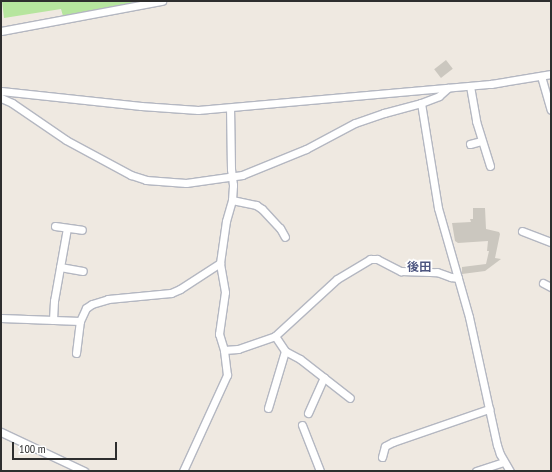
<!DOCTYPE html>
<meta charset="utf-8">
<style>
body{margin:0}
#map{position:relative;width:552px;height:472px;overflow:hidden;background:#efe9e1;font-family:"PT Sans Narrow","Noto Sans JP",sans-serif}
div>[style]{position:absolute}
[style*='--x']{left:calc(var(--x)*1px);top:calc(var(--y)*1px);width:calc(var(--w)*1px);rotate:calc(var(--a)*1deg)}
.green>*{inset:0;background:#b6e59e}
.building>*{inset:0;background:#cbc7bf;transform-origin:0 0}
.roads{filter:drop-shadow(1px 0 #b4b7c1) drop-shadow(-1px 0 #b4b7c1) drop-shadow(0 1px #b4b7c1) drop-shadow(0 -1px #b4b7c1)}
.minor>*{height:7px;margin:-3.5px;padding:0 3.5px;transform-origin:3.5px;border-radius:3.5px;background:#fff}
span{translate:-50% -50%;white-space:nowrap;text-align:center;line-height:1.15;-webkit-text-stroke:3.5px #fff;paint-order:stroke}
.neighbourhood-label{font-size:12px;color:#4d5680;font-weight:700}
.frame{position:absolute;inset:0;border:2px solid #2e2e2e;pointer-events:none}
.scale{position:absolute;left:12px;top:442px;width:105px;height:18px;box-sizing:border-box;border:2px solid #2e2e2e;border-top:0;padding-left:5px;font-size:12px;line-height:14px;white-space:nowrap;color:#2e2e2e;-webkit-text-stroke:3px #fff;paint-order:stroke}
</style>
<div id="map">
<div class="green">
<i style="clip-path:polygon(2px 1px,141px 1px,63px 16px,61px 9px,4px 18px)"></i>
</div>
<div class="building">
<i style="left:446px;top:60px;width:11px;height:15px;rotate:52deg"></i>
<i style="clip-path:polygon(473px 208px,485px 208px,486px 229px,499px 232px,500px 234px,495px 258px,501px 259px,485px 271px,462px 274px,462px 267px,486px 264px,489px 251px,487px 251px,488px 241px,458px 243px,455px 241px,452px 223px,471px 222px,470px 219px,473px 219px)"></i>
</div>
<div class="roads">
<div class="minor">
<i style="--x:1;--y:31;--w:164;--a:-10.6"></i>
<i style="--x:541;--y:76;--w:35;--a:74"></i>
<i style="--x:470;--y:86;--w:36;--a:80"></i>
<i style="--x:476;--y:121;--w:47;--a:72.7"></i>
<i style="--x:1;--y:91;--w:141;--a:6.1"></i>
<i style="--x:141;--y:106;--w:57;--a:4"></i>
<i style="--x:198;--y:110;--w:294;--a:-5.1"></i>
<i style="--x:491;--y:84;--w:61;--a:-9.5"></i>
<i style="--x:1;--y:98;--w:12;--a:24"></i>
<i style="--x:12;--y:103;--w:65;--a:34.4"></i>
<i style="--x:66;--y:140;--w:74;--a:28.3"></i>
<i style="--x:131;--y:175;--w:16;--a:18"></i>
<i style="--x:146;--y:180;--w:40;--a:4.3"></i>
<i style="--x:186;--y:183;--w:57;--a:-8.1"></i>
<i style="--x:242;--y:175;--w:69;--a:-22.1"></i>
<i style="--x:306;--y:149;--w:55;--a:-28"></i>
<i style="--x:355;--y:123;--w:31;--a:-19"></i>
<i style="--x:384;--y:113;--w:38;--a:-15"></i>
<i style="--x:421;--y:103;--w:19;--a:-21"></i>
<i style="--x:439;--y:96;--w:12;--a:-42"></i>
<i style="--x:421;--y:103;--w:106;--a:80.8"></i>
<i style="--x:438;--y:208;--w:113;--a:74.1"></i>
<i style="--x:469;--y:317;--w:131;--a:77.7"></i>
<i style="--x:497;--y:445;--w:9;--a:72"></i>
<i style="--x:500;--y:454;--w:20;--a:60"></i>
<i style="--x:470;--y:144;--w:11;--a:-15"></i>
<i style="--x:232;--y:200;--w:25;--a:12"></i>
<i style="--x:256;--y:205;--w:7;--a:34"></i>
<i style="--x:262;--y:209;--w:26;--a:47"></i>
<i style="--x:280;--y:228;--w:10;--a:61"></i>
<i style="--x:55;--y:226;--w:27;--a:8"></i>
<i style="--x:522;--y:231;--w:31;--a:21"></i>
<i style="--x:60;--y:267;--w:23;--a:10"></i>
<i style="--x:543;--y:283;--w:9;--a:27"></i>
<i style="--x:1;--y:318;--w:79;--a:2.2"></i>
<i style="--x:80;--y:321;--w:14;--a:-65"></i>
<i style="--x:86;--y:308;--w:7;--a:-34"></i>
<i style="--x:92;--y:304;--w:17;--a:-17"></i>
<i style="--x:108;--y:299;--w:63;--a:-5.4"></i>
<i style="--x:171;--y:293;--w:10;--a:-24"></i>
<i style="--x:180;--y:289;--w:48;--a:-33"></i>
<i style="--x:53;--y:320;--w:19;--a:-87"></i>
<i style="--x:54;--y:301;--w:74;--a:-79.9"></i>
<i style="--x:275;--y:336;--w:18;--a:56"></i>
<i style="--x:285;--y:351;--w:17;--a:28"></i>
<i style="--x:300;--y:359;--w:63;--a:38"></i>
<i style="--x:224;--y:350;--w:14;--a:-4"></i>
<i style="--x:238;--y:349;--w:39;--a:-19"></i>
<i style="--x:275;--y:336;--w:84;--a:-42.6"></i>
<i style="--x:337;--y:279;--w:39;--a:-31"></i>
<i style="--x:370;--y:259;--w:7;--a:0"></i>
<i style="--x:377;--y:259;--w:27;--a:27"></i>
<i style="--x:401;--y:271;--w:36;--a:2"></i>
<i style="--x:437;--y:272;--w:15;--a:20"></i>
<i style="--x:451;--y:277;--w:7;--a:8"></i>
<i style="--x:76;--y:353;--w:32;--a:-83"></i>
<i style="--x:268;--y:408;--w:59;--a:-73.4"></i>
<i style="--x:308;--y:413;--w:39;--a:-66"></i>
<i style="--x:302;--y:425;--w:49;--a:68.6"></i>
<i style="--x:1;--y:432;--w:92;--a:25.2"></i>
<i style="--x:382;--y:457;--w:11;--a:-75"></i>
<i style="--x:385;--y:446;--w:9;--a:-27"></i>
<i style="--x:393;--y:442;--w:102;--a:-19"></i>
<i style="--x:183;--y:471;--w:106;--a:-65.4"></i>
<i style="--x:227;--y:375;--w:25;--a:-97"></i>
<i style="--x:224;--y:350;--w:17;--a:-107"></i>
<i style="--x:219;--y:334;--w:42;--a:-81.9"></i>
<i style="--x:225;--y:292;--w:29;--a:-100"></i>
<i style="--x:220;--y:263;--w:42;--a:-81.9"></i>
<i style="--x:226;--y:221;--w:22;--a:-74"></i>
<i style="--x:232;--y:200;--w:15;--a:-86"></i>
<i style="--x:233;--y:185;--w:16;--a:-97"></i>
<i style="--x:231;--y:169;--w:61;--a:-90.9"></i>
<i style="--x:476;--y:471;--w:29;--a:-18"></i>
</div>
</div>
<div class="neighbourhood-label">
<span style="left:419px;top:267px">後田</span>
</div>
<div class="frame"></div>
<div class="scale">100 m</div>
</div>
